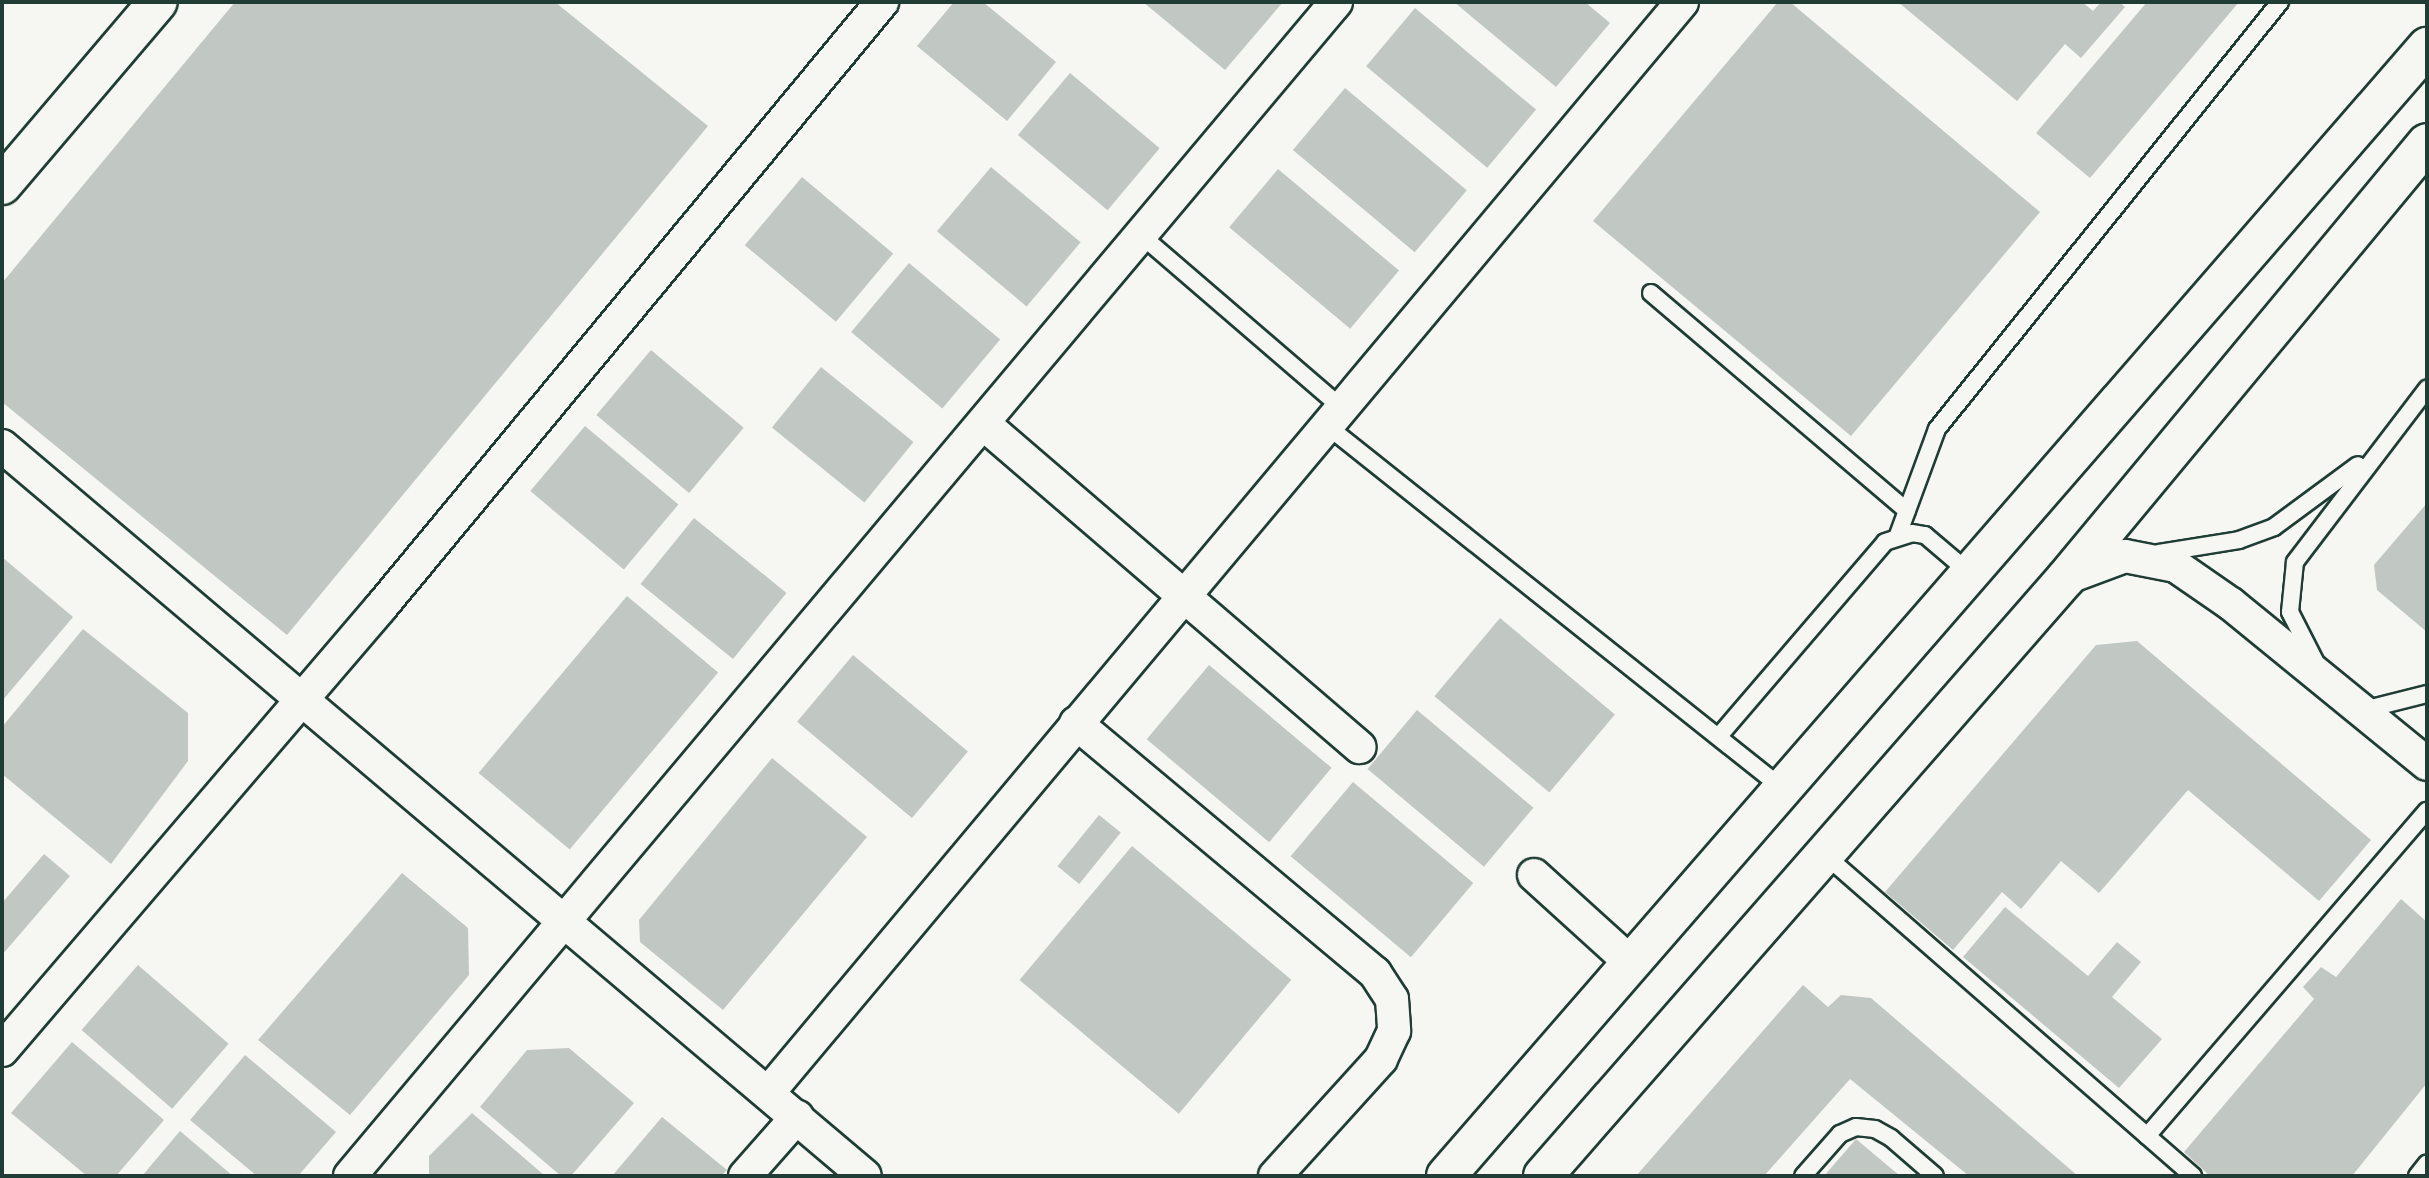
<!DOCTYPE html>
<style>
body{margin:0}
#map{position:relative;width:2429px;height:1178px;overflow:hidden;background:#f6f6f2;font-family:"Indie Flower",sans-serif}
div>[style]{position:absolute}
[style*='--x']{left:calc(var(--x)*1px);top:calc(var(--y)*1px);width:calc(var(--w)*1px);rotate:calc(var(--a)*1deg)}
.building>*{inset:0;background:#c1c8c3;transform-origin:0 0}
.roads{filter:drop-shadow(2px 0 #1f3d34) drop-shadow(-2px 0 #1f3d34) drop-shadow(0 2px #1f3d34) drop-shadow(0 -2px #1f3d34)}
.service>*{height:16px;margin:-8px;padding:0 8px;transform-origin:8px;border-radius:8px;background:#f6f6f2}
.minor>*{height:32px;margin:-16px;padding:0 16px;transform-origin:16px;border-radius:16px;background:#f6f6f2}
.secondary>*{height:38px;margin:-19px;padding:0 19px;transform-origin:19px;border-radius:19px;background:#f6f6f2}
span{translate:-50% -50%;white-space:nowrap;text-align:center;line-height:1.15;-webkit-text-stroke:7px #f6f6f2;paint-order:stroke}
.frame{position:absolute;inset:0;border:4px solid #1f3d34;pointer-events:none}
</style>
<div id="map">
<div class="building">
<i style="clip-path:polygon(235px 2px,555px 2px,708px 126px,287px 635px,2px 402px,2px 283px)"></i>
<i style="clip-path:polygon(954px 2px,983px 2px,1056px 62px,1007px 121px,917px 46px)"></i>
<i style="clip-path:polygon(1143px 2px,1283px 2px,1225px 70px)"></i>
<i style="clip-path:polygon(1454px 2px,1585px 2px,1610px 23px,1556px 87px)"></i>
<i style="clip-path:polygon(1778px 2px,1790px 2px,2040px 212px,1851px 436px,1593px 221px)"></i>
<i style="clip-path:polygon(1898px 2px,2082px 2px,2093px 11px,2101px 2px,2119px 2px,2125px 7px,2081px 58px,2065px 44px,2017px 101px)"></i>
<i style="clip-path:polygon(2147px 2px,2239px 2px,2090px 178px,2036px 133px)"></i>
<i style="left:1415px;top:8px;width:158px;height:76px;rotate:40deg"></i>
<i style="left:1070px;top:73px;width:117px;height:81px;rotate:40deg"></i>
<i style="left:1345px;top:88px;width:159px;height:81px;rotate:40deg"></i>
<i style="left:991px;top:167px;width:117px;height:84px;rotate:40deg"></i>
<i style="left:1278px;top:169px;width:158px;height:76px;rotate:40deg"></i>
<i style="left:802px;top:177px;width:119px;height:89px;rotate:40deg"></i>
<i style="left:909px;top:263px;width:119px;height:90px;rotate:40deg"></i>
<i style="left:651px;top:350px;width:121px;height:85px;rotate:40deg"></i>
<i style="left:821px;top:367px;width:119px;height:78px;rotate:39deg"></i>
<i style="left:585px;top:426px;width:122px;height:85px;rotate:40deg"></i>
<i style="clip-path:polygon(2427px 503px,2427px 632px,2377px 590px,2374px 565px)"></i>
<i style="left:694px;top:518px;width:119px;height:85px;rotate:39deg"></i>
<i style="clip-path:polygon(2px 557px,73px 617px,2px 701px)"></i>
<i style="left:627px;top:596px;width:119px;height:231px;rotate:40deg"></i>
<i style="left:1500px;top:618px;width:150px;height:102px;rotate:40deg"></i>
<i style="clip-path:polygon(83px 629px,188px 713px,188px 761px,111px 864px,2px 774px,2px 727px)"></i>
<i style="clip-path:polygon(2137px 641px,2371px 840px,2319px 901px,2188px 790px,2099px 893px,2061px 861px,2021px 909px,2002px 892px,1953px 950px,1885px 892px,2096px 645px)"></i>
<i style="left:853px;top:655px;width:150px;height:87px;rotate:40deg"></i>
<i style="left:1209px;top:665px;width:160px;height:97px;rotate:40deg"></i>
<i style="left:1417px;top:710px;width:152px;height:77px;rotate:40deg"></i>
<i style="clip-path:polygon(772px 758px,867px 837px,723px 1010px,640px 942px,639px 920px)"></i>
<i style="left:1353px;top:782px;width:157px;height:97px;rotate:40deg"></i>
<i style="left:1099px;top:815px;width:28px;height:66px;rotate:39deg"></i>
<i style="left:1132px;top:846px;width:208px;height:175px;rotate:40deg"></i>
<i style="clip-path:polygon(44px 854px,70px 876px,2px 955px,2px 903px)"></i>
<i style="clip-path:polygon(402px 873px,468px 928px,469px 975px,350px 1115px,258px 1040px)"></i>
<i style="clip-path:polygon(2401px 899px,2427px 922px,2427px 1083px,2352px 1176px,2210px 1176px,2184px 1152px,2314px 999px,2303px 987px,2321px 967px,2336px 977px)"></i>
<i style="clip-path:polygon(2005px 907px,2088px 976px,2117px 942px,2141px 962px,2112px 997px,2162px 1039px,2119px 1088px,1963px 957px)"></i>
<i style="left:138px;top:965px;width:120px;height:86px;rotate:41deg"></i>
<i style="clip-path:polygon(1803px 985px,1828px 1007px,1841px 995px,1871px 998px,2078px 1176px,1969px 1176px,1850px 1079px,1764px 1176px,1636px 1176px)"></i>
<i style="clip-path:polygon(72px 1042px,164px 1120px,116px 1176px,87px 1176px,11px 1113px)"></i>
<i style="clip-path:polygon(569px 1048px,634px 1103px,571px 1176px,561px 1176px,480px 1107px,527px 1050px)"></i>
<i style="clip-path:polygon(245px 1055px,336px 1132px,298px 1176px,257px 1176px,190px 1120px)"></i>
<i style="clip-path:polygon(472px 1113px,545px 1176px,429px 1176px,429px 1156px)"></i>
<i style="clip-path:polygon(662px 1117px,727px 1170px,721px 1176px,612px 1176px)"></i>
<i style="clip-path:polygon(180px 1131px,233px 1176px,142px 1176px)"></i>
<i style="clip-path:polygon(1856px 1139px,1900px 1176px,1824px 1176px)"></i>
</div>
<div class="roads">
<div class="service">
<i style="--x:1142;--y:236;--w:262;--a:40.7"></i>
<i style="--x:1651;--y:293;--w:336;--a:40.4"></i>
<i style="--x:1326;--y:425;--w:583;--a:38.52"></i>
<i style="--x:1898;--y:535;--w:113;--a:-69.8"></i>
<i style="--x:1937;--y:429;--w:548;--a:-51.23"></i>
<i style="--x:2159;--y:553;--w:81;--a:-9.2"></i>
<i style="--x:2239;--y:540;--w:37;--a:-20"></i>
<i style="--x:2274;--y:527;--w:104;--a:-36.4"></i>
<i style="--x:2315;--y:661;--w:55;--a:-117"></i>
<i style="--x:2290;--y:612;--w:50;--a:-84.3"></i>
<i style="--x:2295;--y:562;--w:218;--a:-52.7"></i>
<i style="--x:2363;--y:710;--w:66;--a:-14"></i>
<i style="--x:1719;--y:736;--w:255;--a:-49.4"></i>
<i style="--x:1885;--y:542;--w:28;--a:-18"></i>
<i style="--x:1912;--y:533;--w:13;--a:9"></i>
<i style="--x:1925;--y:535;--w:60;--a:40.3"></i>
<i style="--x:1824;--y:854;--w:490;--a:41.1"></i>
<i style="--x:2147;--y:1136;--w:429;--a:-49.3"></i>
<i style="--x:1803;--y:1176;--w:56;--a:-48.6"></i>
<i style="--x:1840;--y:1134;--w:17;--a:-24"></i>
<i style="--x:1856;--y:1127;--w:19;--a:6"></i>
<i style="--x:1875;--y:1129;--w:18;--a:29"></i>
<i style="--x:1891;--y:1138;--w:58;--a:40.8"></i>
<i style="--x:2417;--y:1176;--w:16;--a:-52"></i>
</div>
<div class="minor">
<i style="--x:985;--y:425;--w:494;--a:40.7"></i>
<i style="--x:2;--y:446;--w:1130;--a:40.23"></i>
<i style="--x:2066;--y:578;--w:63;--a:-20.4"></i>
<i style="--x:2125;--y:556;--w:52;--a:11.1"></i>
<i style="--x:2176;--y:566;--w:67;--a:34.6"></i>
<i style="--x:2231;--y:604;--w:253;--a:39.2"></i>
<i style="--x:1076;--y:723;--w:390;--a:39.9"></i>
<i style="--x:1375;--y:973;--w:31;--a:57"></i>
<i style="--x:1392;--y:999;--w:32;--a:86"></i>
<i style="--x:1394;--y:1031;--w:31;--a:115"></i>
<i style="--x:1381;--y:1059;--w:158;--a:132.2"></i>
<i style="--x:1534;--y:875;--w:132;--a:42.2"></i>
<i style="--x:2;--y:1050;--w:583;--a:-49.45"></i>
<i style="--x:381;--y:607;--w:786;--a:-50.37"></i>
<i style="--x:768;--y:1093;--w:1423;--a:-50.04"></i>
<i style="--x:350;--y:1176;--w:1533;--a:-49.97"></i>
<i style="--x:745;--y:1176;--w:79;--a:-48.6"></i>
</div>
<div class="secondary">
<i style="--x:2;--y:185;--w:240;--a:-49.6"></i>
<i style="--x:1446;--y:1176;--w:1496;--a:-49.01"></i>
<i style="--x:1543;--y:1176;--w:794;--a:-48.83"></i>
<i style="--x:2066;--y:578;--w:565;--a:-50.31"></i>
</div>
</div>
<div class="frame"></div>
</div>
